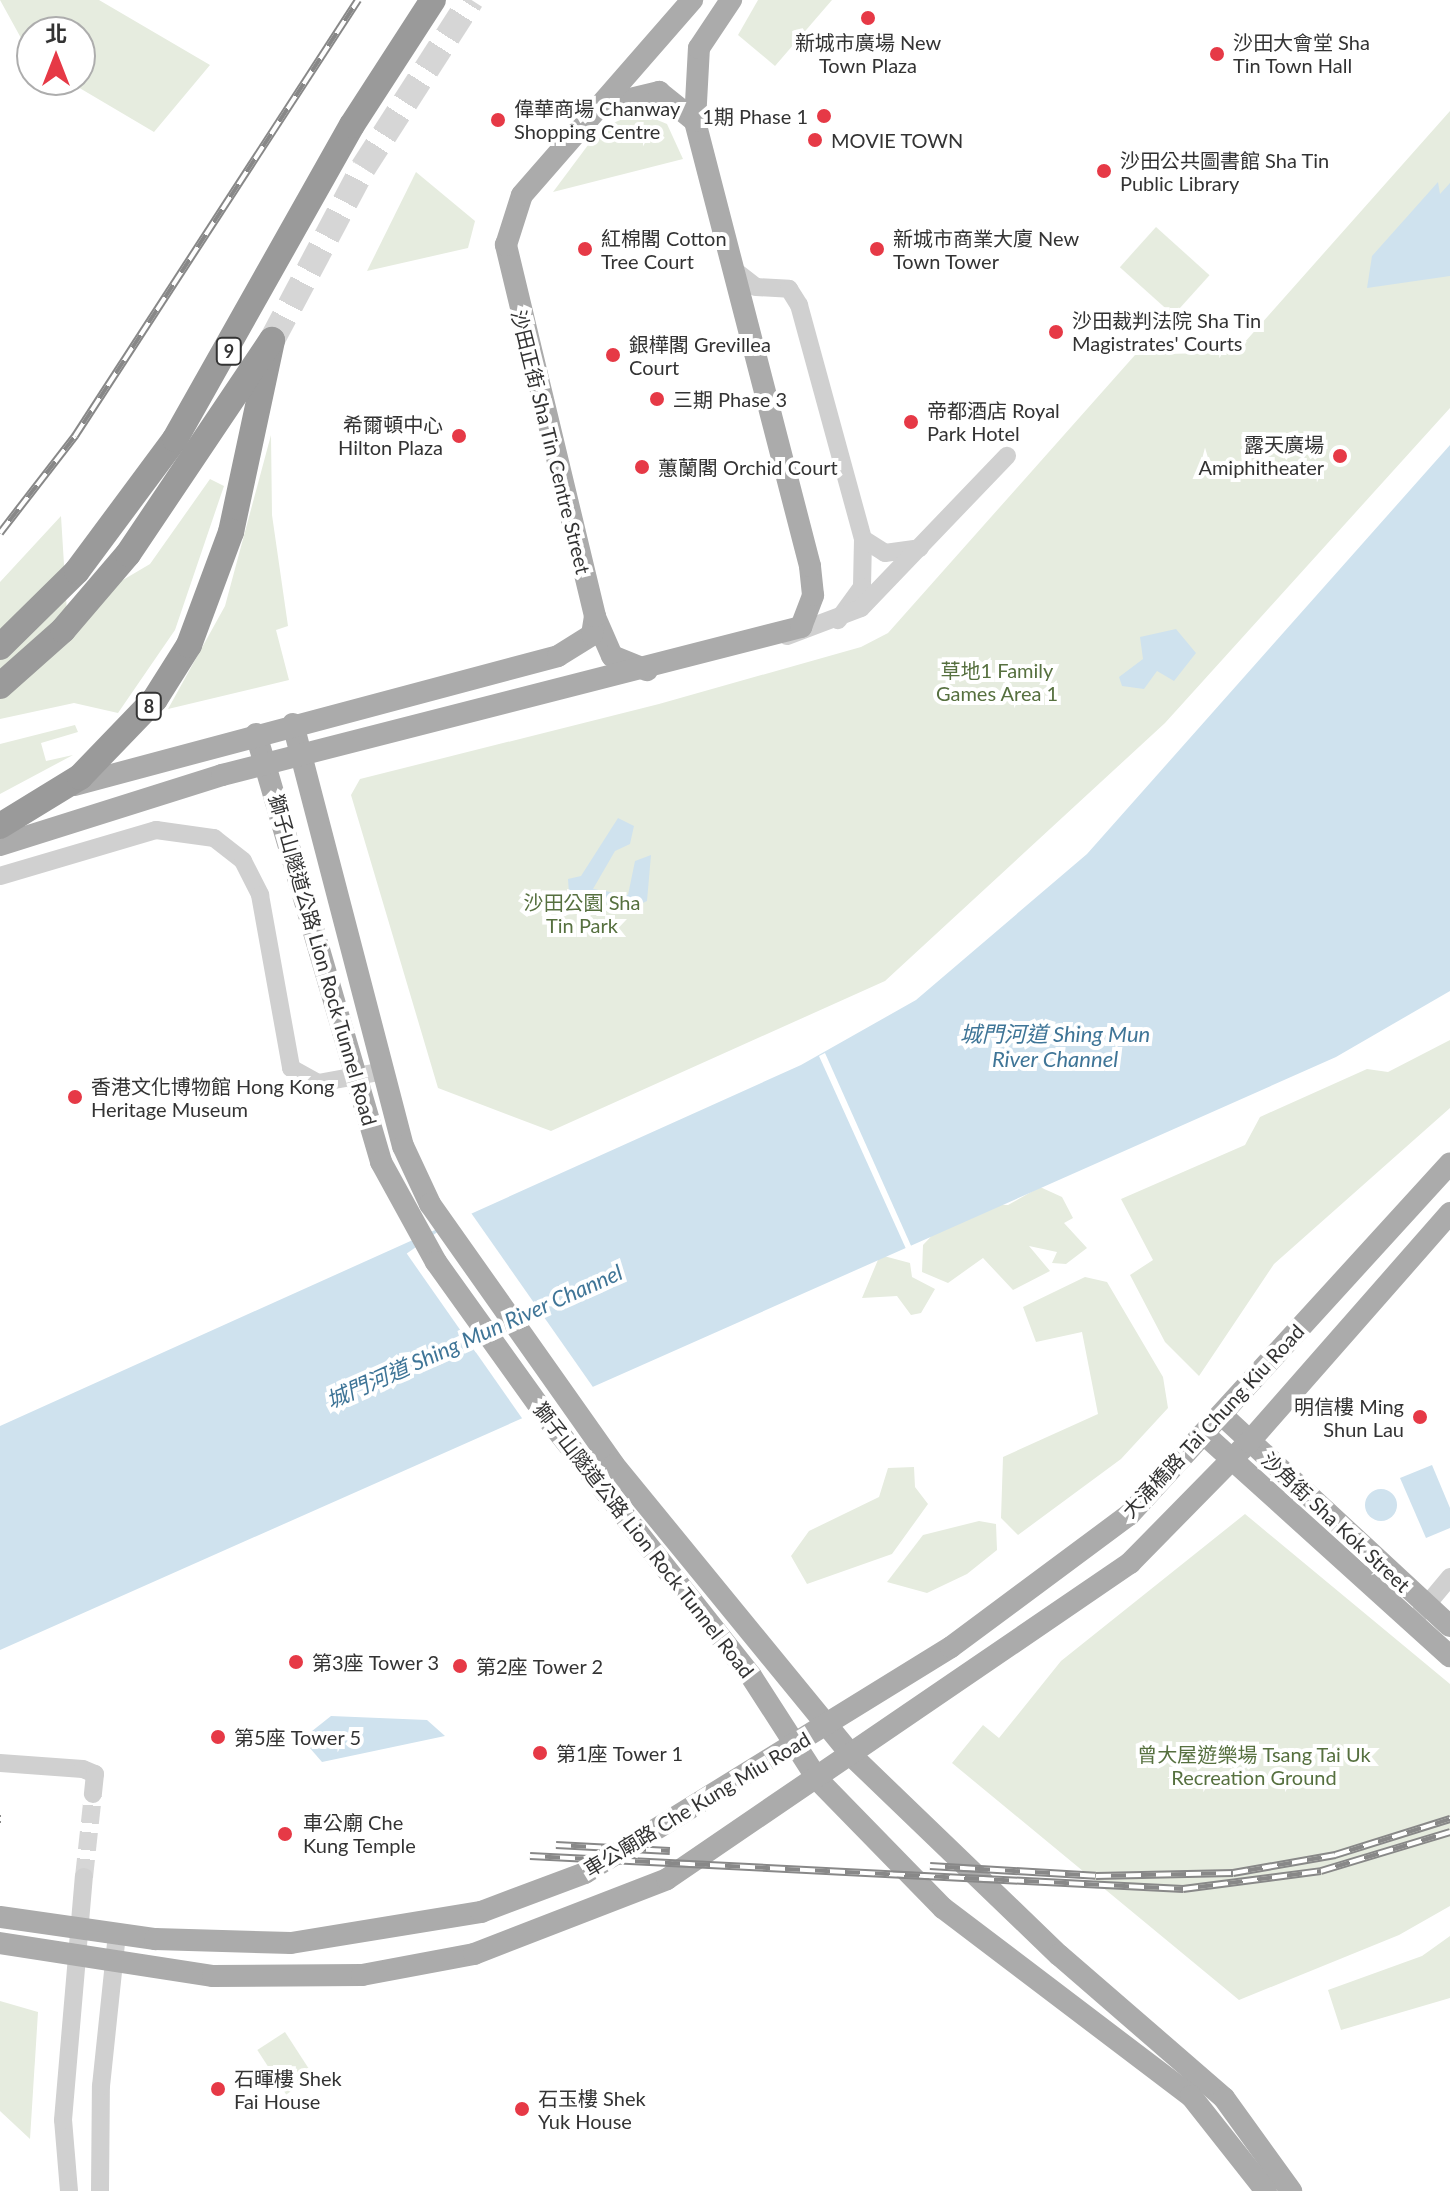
<!DOCTYPE html>
<meta charset="utf-8">
<style>
body{margin:0}
#map{position:relative;width:1450px;height:2191px;overflow:hidden;background:#fff;font-family:Lato,"Noto Sans TC",sans-serif}
div>[style]{position:absolute}
[style*='--x']{left:calc(var(--x)*1px);top:calc(var(--y)*1px);width:calc(var(--w)*1px);rotate:calc(var(--a)*1deg)}
.green>*{inset:0;background:#e6ecdf;transform-origin:0 0}
.water>*{inset:0;background:#cfe2ee}
.round{border-radius:50%}
.pier>*{inset:0;background:#fff;transform-origin:0 0}
.minor-tunnel>*{height:18px;margin-top:-9px;transform-origin:0;background:repeating-linear-gradient(90deg,#d6d6d6 0 18px,transparent 0 27px)}
.highway-tunnel>*{height:26px;margin-top:-13px;transform-origin:0;background:repeating-linear-gradient(90deg,#d6d6d6 0 26px,transparent 0 39px)}
.minor>*{height:18px;margin:-9px;padding:0 9px;transform-origin:9px;border-radius:9px;background:#d0d0d0}
.major>*{height:22px;margin:-11px;padding:0 11px;transform-origin:11px;border-radius:11px;background:#ababab}
.highway>*{height:26px;margin:-13px;padding:0 13px;transform-origin:13px;border-radius:13px;background:#9a9a9a}
.rail>*{height:8px;margin-top:-4px;transform-origin:0;background:repeating-linear-gradient(90deg,#fff 0 15px,#888 0 30px);box-sizing:border-box;border-block:2px solid #888}
.highway-bridge>*{height:26px;margin:-13px;padding:0 13px;transform-origin:13px;border-radius:13px;background:#9a9a9a}
.dots>*{width:22px;height:22px;translate:-50% -50%;box-sizing:border-box;border:4px solid #fff;border-radius:50%}
span{translate:-50% -50%;white-space:nowrap;text-align:center;line-height:1.15;-webkit-text-stroke:8px #fff;paint-order:stroke}
.shield-label span{padding:2px 6px;background:#fff;border:2px solid;border-radius:6px;-webkit-text-stroke-width:0}
.shield-label{font-size:18px;color:#333;font-weight:700}
.poi-label{font-size:20px;color:#333}
.left{translate:0 -50%;text-align:left}
.right{translate:-100% -50%;text-align:right}
.street-label{font-size:20px;color:#333}
.park-label{font-size:20px;color:#56703f}
.water-label{font-size:22px;color:#3f7597;font-style:italic}
.north{position:absolute;left:16px;top:16px;width:80px;height:80px;box-sizing:border-box;background:#fff;border:2px solid #adadad;border-radius:50%;rotate:0deg;font-size:22px;font-weight:700;line-height:32px;text-align:center;color:#333}
.north::after{content:'';display:block;margin:auto;width:28px;height:36px;background:#e63946;clip-path:polygon(50% 0,100% 100%,50% 72%,0 100%)}
</style>
<div id="map">
<div class="green">
<i style="clip-path:polygon(0 0,99px 0,210px 65px,154px 132px,66px 80px,80px 80px,80px 32px,32px 32px,32px 58px)"></i>
<i style="clip-path:polygon(758px 0,832px 0,775px 66px,738px 35px)"></i>
<i style="clip-path:polygon(1450px 111px,1450px 408px,1165px 723px,885px 981px,551px 1131px,438px 1088px,351px 795px,360px 779px,659px 704px,861px 647px,888px 633px,1135px 355px,1236px 352px)"></i>
<i style="clip-path:polygon(638px 112px,667px 124px,683px 159px,553px 192px,600px 129px)"></i>
<i style="clip-path:polygon(416px 172px,475px 221px,468px 248px,367px 271px)"></i>
<i style="left:1156px;top:227px;width:72px;height:54px;rotate:42deg"></i>
<i style="clip-path:polygon(271px 435px,272px 515px,288px 626px,276px 630px,289px 680px,168px 709px,225px 606px)"></i>
<i style="clip-path:polygon(210px 479px,224px 486px,175px 630px,118px 713px,74px 703px,0 719px,0 582px,61px 516px,67px 613px,150px 564px)"></i>
<i style="clip-path:polygon(75px 725px,78px 732px,41px 743px,46px 761px,73px 755px,0 794px,0 744px)"></i>
<i style="clip-path:polygon(1450px 1040px,1450px 1108px,1274px 1264px,1199px 1376px,1165px 1342px,1130px 1275px,1153px 1260px,1121px 1199px,1245px 1145px,1260px 1117px,1367px 1069px,1388px 1072px)"></i>
<i style="clip-path:polygon(1040px 1187px,1062px 1197px,1073px 1218px,1064px 1223px,1087px 1248px,1066px 1264px,1052px 1263px,1057px 1252px,1029px 1246px,1050px 1271px,1013px 1290px,983px 1258px,948px 1283px,922px 1272px,923px 1245px,962px 1204px,1008px 1205px)"></i>
<i style="clip-path:polygon(880px 1255px,910px 1263px,912px 1277px,935px 1289px,921px 1313px,911px 1315px,897px 1296px,862px 1298px)"></i>
<i style="clip-path:polygon(1085px 1277px,1107px 1282px,1163px 1377px,1168px 1408px,1121px 1459px,1018px 1535px,1001px 1518px,1003px 1457px,1098px 1414px,1082px 1332px,1036px 1342px,1023px 1307px)"></i>
<i style="clip-path:polygon(914px 1467px,915px 1487px,928px 1504px,892px 1554px,807px 1584px,791px 1556px,809px 1531px,879px 1497px,888px 1468px)"></i>
<i style="clip-path:polygon(1245px 1514px,1450px 1684px,1450px 1906px,1399px 1935px,1239px 2000px,952px 1763px,983px 1725px,999px 1738px,1061px 1661px)"></i>
<i style="clip-path:polygon(979px 1521px,996px 1524px,997px 1550px,967px 1574px,927px 1593px,887px 1582px,923px 1535px)"></i>
<i style="clip-path:polygon(1450px 1936px,1450px 1998px,1341px 2030px,1328px 1990px,1422px 1956px)"></i>
<i style="clip-path:polygon(0 2001px,38px 2012px,30px 2139px,0 2111px)"></i>
<i style="left:285px;top:2032px;width:53px;height:33px;rotate:57deg"></i>
</div>
<div class="water">
<i style="clip-path:polygon(1438px 182px,1440px 194px,1450px 183px,1450px 276px,1367px 288px,1372px 256px)"></i>
<i style="clip-path:polygon(1450px 445px,1450px 991px,1336px 1057px,0 1650px,0 1426px,801px 1065px,916px 1000px,1087px 854px)"></i>
<i style="clip-path:polygon(1176px 629px,1196px 653px,1174px 681px,1157px 671px,1144px 689px,1122px 686px,1119px 677px,1143px 659px,1140px 637px)"></i>
<i style="clip-path:polygon(618px 818px,634px 826px,630px 844px,615px 851px,593px 889px,628px 895px,635px 861px,651px 855px,647px 901px,630px 909px,569px 894px,568px 879px,581px 876px)"></i>
<i style="clip-path:polygon(1432px 1465px,1450px 1508px,1450px 1528px,1426px 1538px,1400px 1478px)"></i>
<i class="round" style="left:1365px;top:1489px;width:32px;height:32px"></i>
<i style="clip-path:polygon(331px 1716px,427px 1720px,445px 1736px,322px 1762px,302px 1739px)"></i>
</div>
<div class="pier">
<i style="clip-path:polygon(825px 1053px,912px 1248px,907px 1251px,819px 1056px)"></i>
<i style="left:469px;top:1210px;width:220px;height:76px;rotate:55deg"></i>
</div>
<div class="minor-tunnel">
<i style="--x:84;--y:1877;--w:83;--a:-83.8"></i>
</div>
<div class="highway-tunnel">
<i style="--x:272;--y:340;--w:195;--a:-62.1"></i>
<i style="--x:363;--y:168;--w:200;--a:-57.3"></i>
</div>
<div class="minor">
<i style="--x:733;--y:269;--w:29;--a:38"></i>
<i style="--x:756;--y:287;--w:33;--a:3"></i>
<i style="--x:789;--y:289;--w:19;--a:58"></i>
<i style="--x:799;--y:305;--w:243;--a:74.7"></i>
<i style="--x:863;--y:539;--w:48;--a:91.2"></i>
<i style="--x:862;--y:587;--w:41;--a:126"></i>
<i style="--x:863;--y:539;--w:26;--a:32"></i>
<i style="--x:885;--y:553;--w:35;--a:-8"></i>
<i style="--x:787;--y:636;--w:79;--a:-20.7"></i>
<i style="--x:861;--y:608;--w:211;--a:-46.2"></i>
<i style="--x:0;--y:876;--w:163;--a:-16.4"></i>
<i style="--x:156;--y:830;--w:59;--a:7.9"></i>
<i style="--x:214;--y:838;--w:37;--a:38"></i>
<i style="--x:243;--y:861;--w:38;--a:63"></i>
<i style="--x:260;--y:895;--w:176;--a:79.8"></i>
<i style="--x:291;--y:1068;--w:31;--a:29"></i>
<i style="--x:318;--y:1083;--w:68;--a:-10.2"></i>
<i style="--x:1420;--y:1613;--w:47;--a:-50.2"></i>
<i style="--x:0;--y:1763;--w:83;--a:4.1"></i>
<i style="--x:83;--y:1769;--w:13;--a:23"></i>
<i style="--x:95;--y:1774;--w:20;--a:96"></i>
<i style="--x:69;--y:2191;--w:71;--a:-94.8"></i>
<i style="--x:63;--y:2120;--w:244;--a:-85.1"></i>
<i style="--x:100;--y:2191;--w:105;--a:-89.5"></i>
<i style="--x:101;--y:2086;--w:153;--a:-84"></i>
</div>
<div class="major">
<i style="--x:601;--y:106;--w:60;--a:-13.6"></i>
<i style="--x:659;--y:92;--w:46;--a:38.9"></i>
<i style="--x:595;--y:617;--w:43;--a:66.4"></i>
<i style="--x:612;--y:656;--w:38;--a:22"></i>
<i style="--x:293;--y:724;--w:436;--a:75.4"></i>
<i style="--x:403;--y:1146;--w:64;--a:65"></i>
<i style="--x:430;--y:1204;--w:319;--a:54.8"></i>
<i style="--x:614;--y:1465;--w:377;--a:50.7"></i>
<i style="--x:853;--y:1757;--w:286;--a:43.9"></i>
<i style="--x:1059;--y:1955;--w:218;--a:40.9"></i>
<i style="--x:1224;--y:2098;--w:115;--a:54.2"></i>
<i style="--x:256;--y:734;--w:446;--a:73.7"></i>
<i style="--x:381;--y:1162;--w:114;--a:61.2"></i>
<i style="--x:436;--y:1262;--w:199;--a:54.4"></i>
<i style="--x:552;--y:1424;--w:321;--a:51.7"></i>
<i style="--x:751;--y:1676;--w:124;--a:57.2"></i>
<i style="--x:818;--y:1780;--w:179;--a:45.7"></i>
<i style="--x:943;--y:1908;--w:311;--a:37.2"></i>
<i style="--x:1191;--y:2096;--w:121;--a:51.7"></i>
<i style="--x:74;--y:785;--w:501;--a:-14.92"></i>
<i style="--x:558;--y:656;--w:40;--a:-32"></i>
<i style="--x:592;--y:635;--w:19;--a:-81"></i>
<i style="--x:595;--y:616;--w:382;--a:-103.5"></i>
<i style="--x:506;--y:245;--w:52;--a:-72.3"></i>
<i style="--x:522;--y:195;--w:259;--a:-48.9"></i>
<i style="--x:0;--y:845;--w:233;--a:-17.5"></i>
<i style="--x:222;--y:775;--w:598;--a:-14.34"></i>
<i style="--x:801;--y:627;--w:34;--a:-69"></i>
<i style="--x:813;--y:595;--w:29;--a:-96"></i>
<i style="--x:810;--y:566;--w:460;--a:-104.5"></i>
<i style="--x:695;--y:121;--w:73;--a:-86.9"></i>
<i style="--x:699;--y:48;--w:58;--a:-56.3"></i>
<i style="--x:1223;--y:1416;--w:309;--a:42.8"></i>
<i style="--x:1205;--y:1435;--w:330;--a:42.1"></i>
<i style="--x:0;--y:1917;--w:157;--a:8.1"></i>
<i style="--x:155;--y:1939;--w:136;--a:1.7"></i>
<i style="--x:291;--y:1943;--w:193;--a:-9.3"></i>
<i style="--x:481;--y:1912;--w:111;--a:-20.6"></i>
<i style="--x:585;--y:1873;--w:430;--a:-31.7"></i>
<i style="--x:951;--y:1647;--w:222;--a:-36.6"></i>
<i style="--x:1129;--y:1515;--w:476;--a:-47.6"></i>
<i style="--x:0;--y:1943;--w:216;--a:8.8"></i>
<i style="--x:213;--y:1976;--w:149;--a:-0.4"></i>
<i style="--x:362;--y:1975;--w:114;--a:-10.6"></i>
<i style="--x:474;--y:1954;--w:207;--a:-21.2"></i>
<i style="--x:667;--y:1879;--w:561;--a:-34.31"></i>
<i style="--x:1130;--y:1563;--w:170;--a:-45.5"></i>
<i style="--x:1249;--y:1442;--w:305;--a:-48.7"></i>
</div>
<div class="highway">
<i style="--x:231;--y:532;--w:196;--a:-77.9"></i>
<i style="--x:0;--y:647;--w:108;--a:-44.6"></i>
<i style="--x:77;--y:571;--w:164;--a:-53.4"></i>
<i style="--x:175;--y:439;--w:360;--a:-60.6"></i>
<i style="--x:352;--y:125;--w:149;--a:-57.1"></i>
<i style="--x:0;--y:686;--w:84;--a:-41.6"></i>
<i style="--x:63;--y:630;--w:100;--a:-49.5"></i>
<i style="--x:128;--y:554;--w:258;--a:-56.1"></i>
</div>
<div class="rail">
<i style="--x:0;--y:533;--w:123;--a:-52.3"></i>
<i style="--x:75;--y:436;--w:520;--a:-57.01"></i>
<i style="--x:0;--y:1819;--w:1;--a:0"></i>
<i style="--x:556;--y:1845;--w:114;--a:3"></i>
<i style="--x:530;--y:1856;--w:654;--a:2.89"></i>
<i style="--x:1183;--y:1889;--w:139;--a:-7.4"></i>
<i style="--x:1321;--y:1871;--w:135;--a:-16.8"></i>
<i style="--x:930;--y:1866;--w:166;--a:3.4"></i>
<i style="--x:1096;--y:1876;--w:137;--a:-1.3"></i>
<i style="--x:1233;--y:1873;--w:104;--a:-10"></i>
<i style="--x:1335;--y:1855;--w:121;--a:-17.4"></i>
</div>
<div class="highway-bridge">
<i style="--x:0;--y:826;--w:94;--a:-31.5"></i>
<i style="--x:80;--y:777;--w:108;--a:-46.1"></i>
<i style="--x:155;--y:699;--w:64;--a:-57.8"></i>
<i style="--x:189;--y:645;--w:121;--a:-69.6"></i>
</div>
<div class="dots">
<i style="left:868px;top:18px;background:#e63946"></i>
<i style="left:1217px;top:54px;background:#e63946"></i>
<i style="left:824px;top:116px;background:#e63946"></i>
<i style="left:498px;top:120px;background:#e63946"></i>
<i style="left:815px;top:140px;background:#e63946"></i>
<i style="left:1104px;top:171px;background:#e63946"></i>
<i style="left:585px;top:249px;background:#e63946"></i>
<i style="left:877px;top:249px;background:#e63946"></i>
<i style="left:1056px;top:332px;background:#e63946"></i>
<i style="left:613px;top:355px;background:#e63946"></i>
<i style="left:657px;top:399px;background:#e63946"></i>
<i style="left:911px;top:422px;background:#e63946"></i>
<i style="left:459px;top:436px;background:#e63946"></i>
<i style="left:1340px;top:456px;background:#e63946"></i>
<i style="left:642px;top:467px;background:#e63946"></i>
<i style="left:75px;top:1097px;background:#e63946"></i>
<i style="left:1420px;top:1417px;background:#e63946"></i>
<i style="left:296px;top:1662px;background:#e63946"></i>
<i style="left:460px;top:1666px;background:#e63946"></i>
<i style="left:218px;top:1737px;background:#e63946"></i>
<i style="left:540px;top:1753px;background:#e63946"></i>
<i style="left:285px;top:1834px;background:#e63946"></i>
<i style="left:218px;top:2089px;background:#e63946"></i>
<i style="left:522px;top:2109px;background:#e63946"></i>
</div>
<div class="shield-label">
<span style="left:229px;top:351px">9</span>
<span style="left:149px;top:706px">8</span>
</div>
<div class="poi-label">
<span style="left:868px;top:54px">新城市廣場 New<br>Town Plaza</span>
<span class="left" style="left:1233px;top:54px">沙田大會堂 Sha<br>Tin Town Hall</span>
<span class="left" style="left:514px;top:120px">偉華商場 Chanway<br>Shopping Centre</span>
<span class="right" style="left:808px;top:116px">1期 Phase 1</span>
<span class="left" style="left:831px;top:140px">MOVIE TOWN</span>
<span class="left" style="left:1120px;top:172px">沙田公共圖書館 Sha Tin<br>Public Library</span>
<span class="left" style="left:601px;top:250px">紅棉閣 Cotton<br>Tree Court</span>
<span class="left" style="left:893px;top:250px">新城市商業大廈 New<br>Town Tower</span>
<span class="left" style="left:1072px;top:332px">沙田裁判法院 Sha Tin<br>Magistrates' Courts</span>
<span class="left" style="left:629px;top:356px">銀樺閣 Grevillea<br>Court</span>
<span class="left" style="left:673px;top:399px">三期 Phase 3</span>
<span class="left" style="left:927px;top:422px">帝都酒店 Royal<br>Park Hotel</span>
<span class="right" style="left:443px;top:436px">希爾頓中心<br>Hilton Plaza</span>
<span class="right" style="left:1324px;top:456px">露天廣場<br>Amiphitheater</span>
<span class="left" style="left:658px;top:467px">蕙蘭閣 Orchid Court</span>
<span class="left" style="left:91px;top:1098px">香港文化博物館 Hong Kong<br>Heritage Museum</span>
<span class="right" style="left:1404px;top:1418px">明信樓 Ming<br>Shun Lau</span>
<span class="left" style="left:312px;top:1662px">第3座 Tower 3</span>
<span class="left" style="left:476px;top:1666px">第2座 Tower 2</span>
<span class="left" style="left:234px;top:1737px">第5座 Tower 5</span>
<span class="left" style="left:556px;top:1753px">第1座 Tower 1</span>
<span class="left" style="left:303px;top:1834px">車公廟 Che<br>Kung Temple</span>
<span class="left" style="left:234px;top:2090px">石暉樓 Shek<br>Fai House</span>
<span class="left" style="left:538px;top:2110px">石玉樓 Shek<br>Yuk House</span>
</div>
<div class="street-label">
<span style="left:551px;top:442px;rotate:76deg">沙田正街 Sha Tin Centre Street</span>
<span style="left:323px;top:960px;rotate:74deg">獅子山隧道公路 Lion Rock Tunnel Road</span>
<span style="left:1213px;top:1421px;rotate:-47deg">大涌橋路 Tai Chung Kiu Road</span>
<span style="left:1336px;top:1522px;rotate:43deg">沙角街 Sha Kok Street</span>
<span style="left:644px;top:1540px;rotate:52deg">獅子山隧道公路 Lion Rock Tunnel Road</span>
<span style="left:697px;top:1804px;rotate:-31deg">車公廟路 Che Kung Miu Road</span>
</div>
<div class="park-label">
<span style="left:997px;top:682px">草地1 Family<br>Games Area 1</span>
<span style="left:582px;top:914px">沙田公園 Sha<br>Tin Park</span>
<span style="left:1254px;top:1766px">曾大屋遊樂場 Tsang Tai Uk<br>Recreation Ground</span>
</div>
<div class="water-label">
<span style="left:1055px;top:1046px">城門河道 Shing Mun<br>River Channel</span>
<span style="left:474px;top:1336px;rotate:-24deg">城門河道 Shing Mun River Channel</span>
</div>
<div class="north">北</div>
</div>
